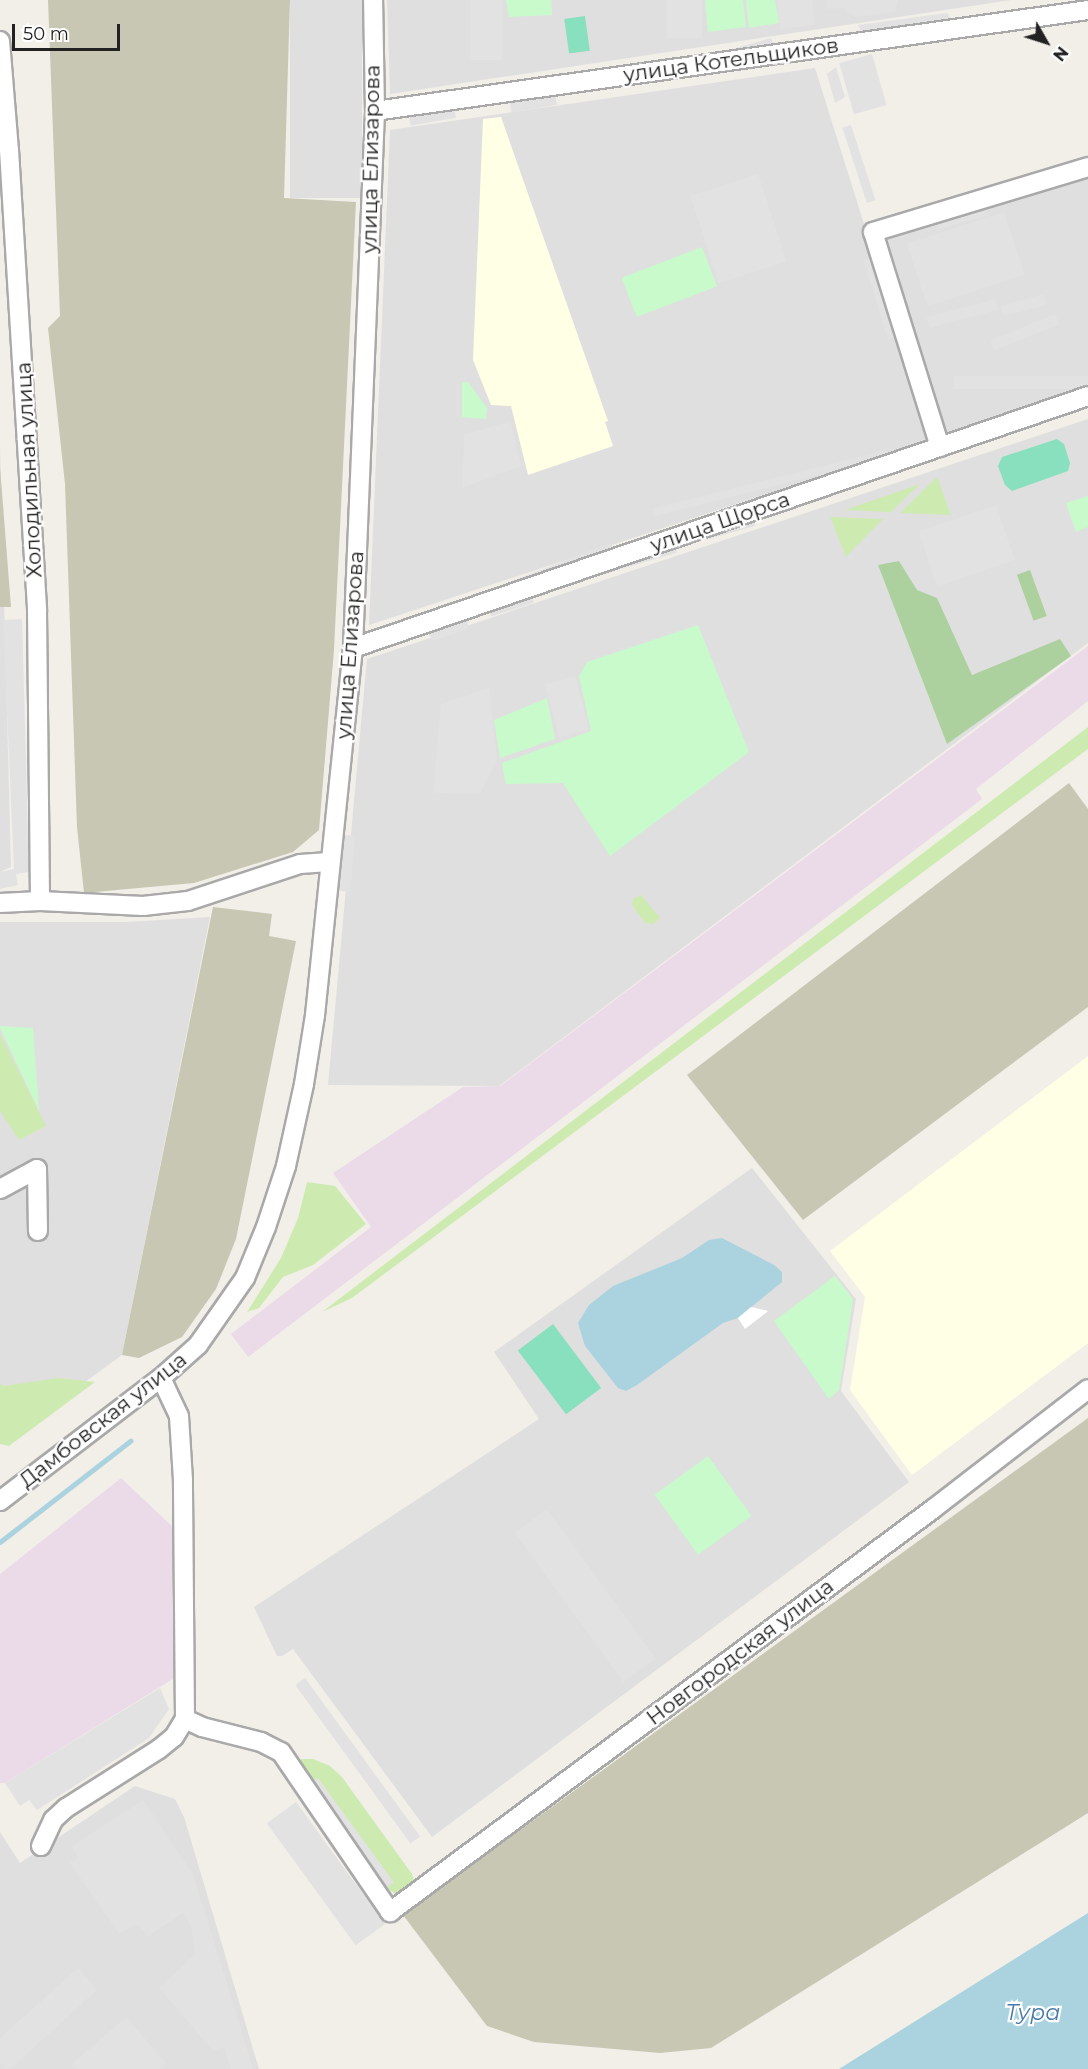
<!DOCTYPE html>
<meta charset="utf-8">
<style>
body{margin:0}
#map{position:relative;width:1088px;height:2069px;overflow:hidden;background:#f2efe9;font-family:Montserrat,sans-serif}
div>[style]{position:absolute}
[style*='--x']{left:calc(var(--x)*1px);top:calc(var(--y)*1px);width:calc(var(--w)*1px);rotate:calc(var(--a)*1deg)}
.residential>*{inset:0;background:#e0dfdf;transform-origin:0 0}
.industrial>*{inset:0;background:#ebdbe8}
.education>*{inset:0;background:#ffffe5}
.construction>*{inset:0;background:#c7c7b4}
.grass>*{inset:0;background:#cdebb0}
.forest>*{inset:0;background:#add19e;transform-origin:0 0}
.park>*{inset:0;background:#c8facc;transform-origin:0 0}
.pitch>*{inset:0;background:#88e0be;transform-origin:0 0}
.parking>*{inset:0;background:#e2e2e2;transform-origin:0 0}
.water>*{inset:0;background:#aad3df}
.pier>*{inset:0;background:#fff}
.stream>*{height:4.5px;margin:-2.25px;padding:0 2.25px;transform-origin:2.25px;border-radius:2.25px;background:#aad3df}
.roads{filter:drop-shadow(2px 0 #a9a9a9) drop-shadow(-2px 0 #a9a9a9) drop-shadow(0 2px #a9a9a9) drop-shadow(0 -2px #a9a9a9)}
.minor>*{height:18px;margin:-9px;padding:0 9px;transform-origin:9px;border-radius:9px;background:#fff}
span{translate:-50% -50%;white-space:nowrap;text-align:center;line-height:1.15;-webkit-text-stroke:4.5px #fff;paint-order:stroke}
.street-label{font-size:21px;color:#222}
.water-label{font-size:22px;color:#4a7aab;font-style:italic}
.north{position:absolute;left:1016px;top:12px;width:60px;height:60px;-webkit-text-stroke:4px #fff;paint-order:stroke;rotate:129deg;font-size:16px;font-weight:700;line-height:24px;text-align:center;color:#222}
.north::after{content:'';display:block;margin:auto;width:21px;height:27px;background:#222;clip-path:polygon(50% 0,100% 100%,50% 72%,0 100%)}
.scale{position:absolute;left:12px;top:24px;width:108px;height:27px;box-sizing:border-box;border:3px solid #222;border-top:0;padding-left:8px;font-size:18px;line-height:21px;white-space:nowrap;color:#222;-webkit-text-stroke:4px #fff;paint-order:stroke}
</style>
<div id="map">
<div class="residential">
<i style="left:290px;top:0;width:72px;height:198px"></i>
<i style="clip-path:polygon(387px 0,1011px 0,390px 94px)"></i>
<i style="clip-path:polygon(815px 68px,870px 243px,1088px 176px,1088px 388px,369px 625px,390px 130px)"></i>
<i style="clip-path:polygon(1088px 419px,1088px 643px,499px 1086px,328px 1085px,367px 659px)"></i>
<i style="clip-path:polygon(0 447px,11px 867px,0 872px)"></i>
<i style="clip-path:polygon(210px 917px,122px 1355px,0 1444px,0 922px,126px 922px)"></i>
<i style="clip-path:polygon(752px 1168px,856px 1299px,841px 1391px,909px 1482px,432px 1837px,293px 1649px,282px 1656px,277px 1656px,254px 1607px,539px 1419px,494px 1352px)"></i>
<i style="clip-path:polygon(135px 1786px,175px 1799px,184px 1817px,259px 2069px,0 2069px,0 1832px,20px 1863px)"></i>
</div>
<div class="industrial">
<i style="clip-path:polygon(1088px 646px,1088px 701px,976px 789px,982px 799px,248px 1357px,231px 1334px,371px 1227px,333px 1173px,463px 1087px,500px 1086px)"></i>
<i style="clip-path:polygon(121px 1478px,174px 1528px,176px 1677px,5px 1783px,0 1783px,0 1574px)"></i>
</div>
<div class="education">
<i style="clip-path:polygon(501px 117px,608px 421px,605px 422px,613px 446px,528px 475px,511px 406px,491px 405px,473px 360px,483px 119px)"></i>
<i style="clip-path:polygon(1088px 1056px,1088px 1343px,912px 1475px,850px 1390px,865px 1297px,830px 1251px)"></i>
</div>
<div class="construction">
<i style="clip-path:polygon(48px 0,290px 0,284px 198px,356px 202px,334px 650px,319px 830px,293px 852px,194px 883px,84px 893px,77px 827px,65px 484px,48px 328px,60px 316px)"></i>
<i style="clip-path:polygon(0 467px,11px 607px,0 607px)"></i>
<i style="clip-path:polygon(1069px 783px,1088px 809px,1088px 1007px,803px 1220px,687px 1075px)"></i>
<i style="clip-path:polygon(213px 907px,272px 914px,269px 936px,296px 941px,236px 1239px,216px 1289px,182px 1337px,139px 1358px,122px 1355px)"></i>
<i style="clip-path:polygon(1088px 1418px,1088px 1813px,711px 2048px,660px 2053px,534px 2042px,487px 2026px,403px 1915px)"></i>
</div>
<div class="grass">
<i style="clip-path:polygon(937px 477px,951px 515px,900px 513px)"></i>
<i style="clip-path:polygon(920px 484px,891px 512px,845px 510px)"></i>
<i style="clip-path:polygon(830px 517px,883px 519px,846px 557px)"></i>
<i style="clip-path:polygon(1088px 727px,1088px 749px,352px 1298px,322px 1312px)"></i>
<i style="clip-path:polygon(641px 895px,660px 918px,653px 924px,645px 923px,632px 905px,633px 899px)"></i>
<i style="clip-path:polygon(0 1034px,46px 1126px,19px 1140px,0 1111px)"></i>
<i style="clip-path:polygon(307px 1182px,335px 1186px,366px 1224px,313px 1265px,283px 1277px,259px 1308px,247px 1312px,281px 1258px,298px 1218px)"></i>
<i style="clip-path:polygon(58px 1378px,95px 1382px,9px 1446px,0 1444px,0 1384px,4px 1386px)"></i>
<i style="clip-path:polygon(302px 1759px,313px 1759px,330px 1766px,342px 1777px,412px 1874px,414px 1880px,411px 1886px,397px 1895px,386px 1888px,392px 1882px,318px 1779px,311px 1781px,296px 1762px)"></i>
</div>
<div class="forest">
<i style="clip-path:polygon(899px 561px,917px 590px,937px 598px,972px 675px,1060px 639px,1071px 656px,947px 744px,878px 565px)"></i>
<i style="left:1030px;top:570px;width:49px;height:14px;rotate:70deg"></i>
</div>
<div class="park">
<i style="clip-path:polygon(506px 0,551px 0,552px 15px,509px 17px)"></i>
<i style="clip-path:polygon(705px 0,743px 0,746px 27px,708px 32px)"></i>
<i style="clip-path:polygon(746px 0,775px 0,779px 23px,749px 28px)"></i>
<i style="left:702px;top:247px;width:42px;height:86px;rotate:69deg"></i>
<i style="clip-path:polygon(462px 382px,468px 382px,487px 408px,486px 419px,462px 417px)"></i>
<i style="clip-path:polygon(1088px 496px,1088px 527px,1076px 532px,1066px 503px)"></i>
<i style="clip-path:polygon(698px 625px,749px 752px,610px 856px,563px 783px,506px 784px,502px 763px,591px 731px,579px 676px,587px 662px)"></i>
<i style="clip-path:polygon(547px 698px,555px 739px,500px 758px,494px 720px)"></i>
<i style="clip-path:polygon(0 1026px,33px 1028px,39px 1111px,0 1028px)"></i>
<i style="clip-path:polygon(835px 1276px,853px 1299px,839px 1390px,829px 1399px,774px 1321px)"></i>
<i style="left:708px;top:1456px;width:74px;height:66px;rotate:54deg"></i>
</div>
<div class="pitch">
<i style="left:585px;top:16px;width:35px;height:21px;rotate:82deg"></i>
<i style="clip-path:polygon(1057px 439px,1064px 444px,1070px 463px,1068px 471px,1012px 491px,1005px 485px,998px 466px,1002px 457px)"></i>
<i style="left:553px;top:1324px;width:80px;height:44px;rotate:53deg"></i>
</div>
<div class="parking">
<i style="left:470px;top:0;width:33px;height:60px"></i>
<i style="left:667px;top:0;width:35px;height:38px"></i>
<i style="clip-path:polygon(777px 0,812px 0,815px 25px,780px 29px)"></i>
<i style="clip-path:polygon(826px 0,898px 0,895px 12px,855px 17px,843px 8px,827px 9px)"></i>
<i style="clip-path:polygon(947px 13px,953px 22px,863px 36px,858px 25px)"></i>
<i style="left:771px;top:38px;width:7px;height:92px;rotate:74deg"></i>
<i style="left:872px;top:54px;width:53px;height:34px;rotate:74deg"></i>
<i style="clip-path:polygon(836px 67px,845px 97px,835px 103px,827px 74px)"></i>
<i style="left:555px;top:94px;width:11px;height:46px;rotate:80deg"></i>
<i style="left:454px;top:107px;width:11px;height:46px;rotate:80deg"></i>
<i style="left:851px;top:125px;width:79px;height:9px;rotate:72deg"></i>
<i style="left:758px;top:174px;width:92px;height:71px;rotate:72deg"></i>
<i style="left:986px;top:205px;width:11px;height:53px;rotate:75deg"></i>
<i style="left:1004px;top:212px;width:66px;height:102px;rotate:72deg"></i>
<i style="left:876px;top:256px;width:83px;height:13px;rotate:73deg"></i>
<i style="left:1044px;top:294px;width:11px;height:45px;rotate:75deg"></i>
<i style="left:995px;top:299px;width:11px;height:71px;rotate:75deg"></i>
<i style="left:1055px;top:314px;width:11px;height:70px;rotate:68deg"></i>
<i style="left:1088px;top:376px;width:13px;height:134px;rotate:90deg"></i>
<i style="clip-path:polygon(510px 421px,521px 466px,462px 488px,464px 435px)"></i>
<i style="left:886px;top:450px;width:8px;height:241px;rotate:76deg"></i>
<i style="left:996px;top:505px;width:58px;height:82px;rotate:71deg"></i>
<i style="left:753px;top:519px;width:7px;height:51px;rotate:74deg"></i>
<i style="left:611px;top:543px;width:9px;height:218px;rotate:69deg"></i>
<i style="left:675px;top:546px;width:7px;height:98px;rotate:74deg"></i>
<i style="left:532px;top:597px;width:6px;height:45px;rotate:72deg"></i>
<i style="clip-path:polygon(469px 616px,467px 629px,433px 641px,427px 631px)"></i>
<i style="clip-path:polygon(22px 619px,29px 872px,16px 874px,18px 885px,0 889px,0 872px,14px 869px,3px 620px)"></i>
<i style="left:575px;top:676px;width:55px;height:31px;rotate:75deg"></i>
<i style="clip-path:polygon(489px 688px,497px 761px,480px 794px,433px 793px,441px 704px)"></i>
<i style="left:344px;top:835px;width:11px;height:56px;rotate:5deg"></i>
<i style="left:547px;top:1509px;width:185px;height:40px;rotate:54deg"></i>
<i style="left:305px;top:1678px;width:196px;height:12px;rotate:54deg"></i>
<i style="clip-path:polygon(160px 1688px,169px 1709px,149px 1738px,37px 1810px,29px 1800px,20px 1806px,5px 1783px)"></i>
<i style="left:318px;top:1778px;width:129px;height:11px;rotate:54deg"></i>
<i style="clip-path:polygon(143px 1800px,193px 1874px,253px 2069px,231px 2069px,224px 2047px,213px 2051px,159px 1988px,195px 1954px,191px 1926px,184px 1912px,148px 1936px,136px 1924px,119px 1934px,70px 1863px,78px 1858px,72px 1846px)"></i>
<i style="left:296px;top:1802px;width:151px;height:36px;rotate:54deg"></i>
<i style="clip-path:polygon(78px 1968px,97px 1990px,10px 2069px,5px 2069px,0 2063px,0 2038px)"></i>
<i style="clip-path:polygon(126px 2017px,166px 2063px,160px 2069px,77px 2069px,72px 2064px)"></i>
</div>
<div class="water">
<i style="clip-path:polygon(722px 1238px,774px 1265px,782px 1272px,782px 1282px,738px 1318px,723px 1323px,637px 1385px,626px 1391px,618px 1388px,585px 1346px,578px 1323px,589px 1305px,613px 1286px,682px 1258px,709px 1240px)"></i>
<i style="clip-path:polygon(1088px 1913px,1088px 2069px,839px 2069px)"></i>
</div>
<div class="pier">
<i style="clip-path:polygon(751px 1307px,768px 1311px,745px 1329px,738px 1318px)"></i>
</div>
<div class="stream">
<i style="--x:0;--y:1542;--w:165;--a:-37.8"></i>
</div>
<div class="roads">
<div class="minor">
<i style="--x:0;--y:41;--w:109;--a:85.3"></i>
<i style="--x:9;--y:150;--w:462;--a:86.5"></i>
<i style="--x:37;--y:611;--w:290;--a:89.4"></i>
<i style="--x:375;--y:111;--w:720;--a:-8.06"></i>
<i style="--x:940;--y:447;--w:225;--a:-107.3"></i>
<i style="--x:873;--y:232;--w:225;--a:-16.8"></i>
<i style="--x:353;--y:648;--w:777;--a:-18.92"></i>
<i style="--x:0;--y:903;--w:40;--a:-2.9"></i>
<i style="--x:40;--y:901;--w:103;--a:2.8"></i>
<i style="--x:143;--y:906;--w:45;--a:-6.3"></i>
<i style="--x:188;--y:901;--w:118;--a:-18.3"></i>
<i style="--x:300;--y:864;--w:29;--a:-4"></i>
<i style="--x:0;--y:1189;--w:42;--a:-28.4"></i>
<i style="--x:37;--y:1169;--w:62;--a:89.1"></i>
<i style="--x:0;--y:1501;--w:203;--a:-37.4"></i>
<i style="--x:161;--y:1378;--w:50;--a:-41.7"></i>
<i style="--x:198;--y:1345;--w:82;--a:-55"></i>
<i style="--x:245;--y:1278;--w:55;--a:-67.6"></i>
<i style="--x:266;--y:1227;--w:64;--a:-71.8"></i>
<i style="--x:286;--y:1166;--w:84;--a:-77.6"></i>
<i style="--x:304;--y:1084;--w:70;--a:-80.9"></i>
<i style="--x:315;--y:1015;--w:369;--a:-84.1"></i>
<i style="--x:353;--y:648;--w:537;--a:-87.65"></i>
<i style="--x:375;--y:111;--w:111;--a:-91"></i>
<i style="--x:185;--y:1719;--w:19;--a:25"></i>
<i style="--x:202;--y:1727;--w:61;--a:14.3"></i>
<i style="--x:261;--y:1742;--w:22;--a:27"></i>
<i style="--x:281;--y:1752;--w:194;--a:55.7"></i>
<i style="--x:390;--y:1912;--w:676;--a:-36.58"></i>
<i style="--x:933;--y:1509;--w:196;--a:-37.7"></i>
<i style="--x:41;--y:1846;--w:29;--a:-65"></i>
<i style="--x:53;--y:1820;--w:18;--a:-43"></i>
<i style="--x:66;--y:1808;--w:110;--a:-32.4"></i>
<i style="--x:159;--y:1749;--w:19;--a:-39"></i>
<i style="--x:174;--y:1737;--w:21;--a:-59"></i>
<i style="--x:185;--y:1719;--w:239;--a:-90.5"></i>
<i style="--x:183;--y:1480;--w:64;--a:-93.6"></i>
<i style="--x:179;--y:1416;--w:42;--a:-115.3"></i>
</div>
</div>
<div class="street-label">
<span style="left:731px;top:60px;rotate:-8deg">улица Котельщиков</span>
<span style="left:371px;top:159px;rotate:-89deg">улица Елизарова</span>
<span style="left:29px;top:470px;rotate:-93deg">Холодильная улица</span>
<span style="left:720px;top:522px;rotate:-19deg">улица Щорса</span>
<span style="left:350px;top:645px;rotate:-86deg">улица Елизарова</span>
<span style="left:103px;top:1420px;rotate:-38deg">Дамбовская улица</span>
<span style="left:740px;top:1652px;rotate:-37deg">Новгородская улица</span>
</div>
<div class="water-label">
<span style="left:1033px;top:2013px">Тура</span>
</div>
<div class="north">N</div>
<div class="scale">50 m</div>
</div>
